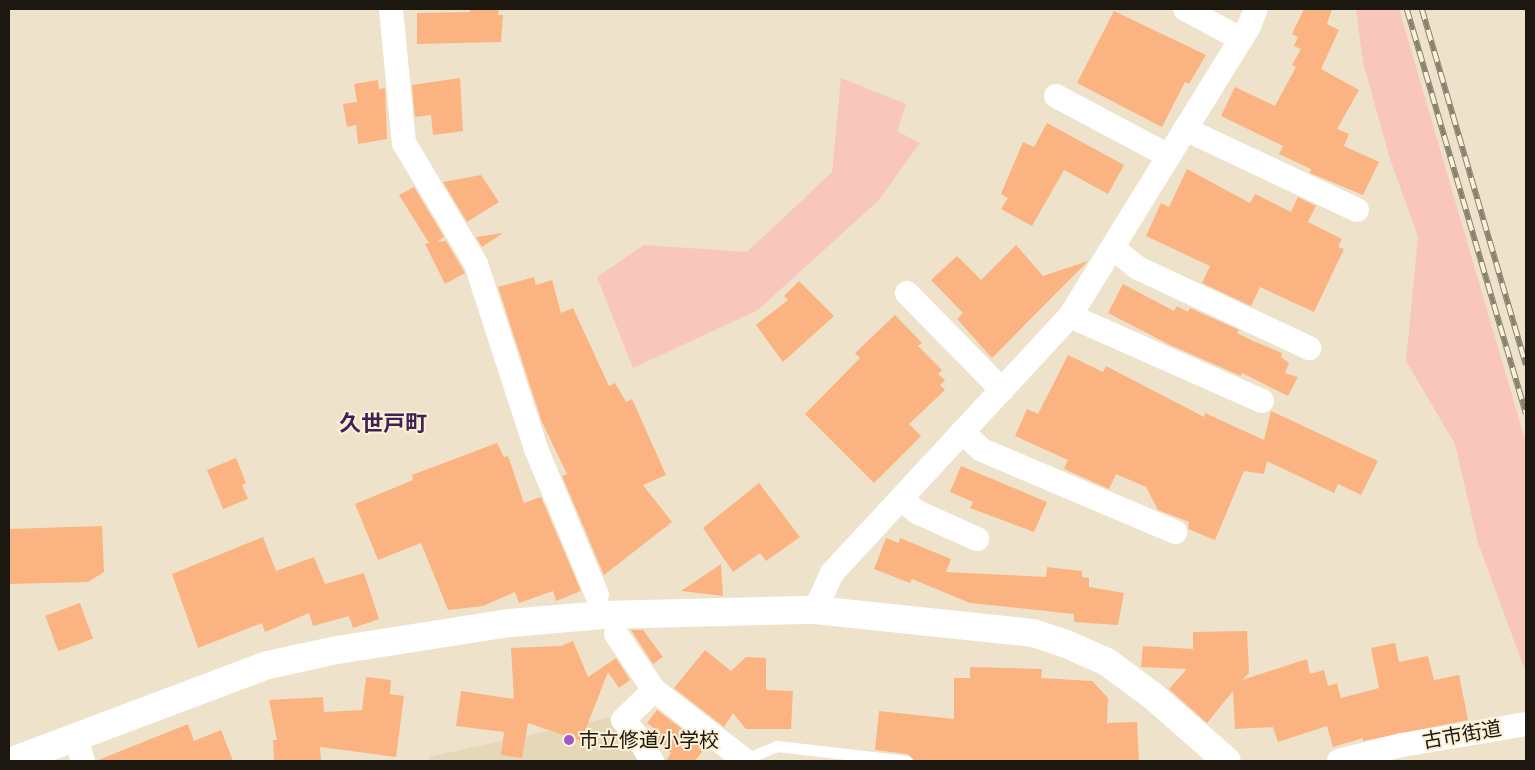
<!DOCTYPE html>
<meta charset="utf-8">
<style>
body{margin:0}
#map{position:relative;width:1535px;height:770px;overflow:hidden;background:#efe2ca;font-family:Jost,"Noto Sans JP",sans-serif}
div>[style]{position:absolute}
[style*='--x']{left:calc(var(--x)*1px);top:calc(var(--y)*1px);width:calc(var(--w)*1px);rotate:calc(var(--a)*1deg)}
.built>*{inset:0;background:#e6d7b9}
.green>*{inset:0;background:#f9c6bc}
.building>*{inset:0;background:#fbb481;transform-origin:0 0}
.lane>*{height:11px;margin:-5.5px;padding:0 5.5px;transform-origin:5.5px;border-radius:5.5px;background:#fff}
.street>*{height:24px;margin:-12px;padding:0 12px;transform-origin:12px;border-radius:12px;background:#fff}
.secondary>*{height:28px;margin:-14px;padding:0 14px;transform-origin:14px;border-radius:14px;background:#fff}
.rail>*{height:5.5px;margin-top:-2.75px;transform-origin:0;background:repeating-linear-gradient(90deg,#fcf0d7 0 11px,#8a8271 0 22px);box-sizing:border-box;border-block:1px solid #8a8271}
.dots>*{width:14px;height:14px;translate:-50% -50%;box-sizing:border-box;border:2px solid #fcf0d7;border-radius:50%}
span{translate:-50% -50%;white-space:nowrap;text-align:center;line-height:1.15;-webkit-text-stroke:4px #fcf0d7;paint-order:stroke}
.street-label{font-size:20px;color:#1c180f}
.poi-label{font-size:20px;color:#1c180f}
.left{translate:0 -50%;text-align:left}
.quarter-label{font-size:22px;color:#422057;font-weight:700}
.frame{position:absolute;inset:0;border:10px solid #1c180f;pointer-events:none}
</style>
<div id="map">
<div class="built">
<i style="clip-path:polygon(608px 718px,630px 736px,645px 761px,429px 761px,429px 757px)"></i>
</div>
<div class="green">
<i style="clip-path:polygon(1356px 9px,1399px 9px,1526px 443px,1526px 673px,1478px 543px,1455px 444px,1406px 361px,1418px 237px,1390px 159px,1363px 62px)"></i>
<i style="clip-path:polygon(841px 78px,906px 104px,897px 131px,920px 143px,879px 200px,758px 310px,633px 368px,597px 277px,644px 245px,747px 252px,832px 172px)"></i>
</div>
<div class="building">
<i style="clip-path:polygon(470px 9px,499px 9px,498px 15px,503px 15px,501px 42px,417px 44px,417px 13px,470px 12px)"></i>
<i style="clip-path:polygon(1304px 9px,1332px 9px,1327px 24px,1339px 30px,1321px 69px,1359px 90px,1337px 129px,1349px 134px,1344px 146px,1379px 162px,1363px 195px,1310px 173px,1311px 169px,1279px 154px,1283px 146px,1221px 116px,1235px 87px,1275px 106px,1296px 67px,1292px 65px,1301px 49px,1294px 46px,1298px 37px,1292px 34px)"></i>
<i style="clip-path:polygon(1114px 11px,1206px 55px,1189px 84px,1185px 82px,1162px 127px,1077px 83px)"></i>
<i style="clip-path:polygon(460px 78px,463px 131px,433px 135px,431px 115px,415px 117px,412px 85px)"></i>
<i style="clip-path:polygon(378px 80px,379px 89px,385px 88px,387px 139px,358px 144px,356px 125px,347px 127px,343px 104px,357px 102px,354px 84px)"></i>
<i style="clip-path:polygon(1047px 123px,1124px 165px,1108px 194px,1064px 170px,1032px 226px,1001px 209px,1008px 198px,1001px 194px,1023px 142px,1034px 147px)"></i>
<i style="clip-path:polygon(1187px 169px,1250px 203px,1255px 194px,1291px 212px,1298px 197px,1316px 206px,1308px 222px,1342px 239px,1338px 247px,1344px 249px,1314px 312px,1260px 287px,1251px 306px,1202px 283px,1210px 266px,1146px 236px,1161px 203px,1169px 207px)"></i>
<i style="clip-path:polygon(481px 175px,499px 202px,467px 222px,443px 182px)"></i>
<i style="clip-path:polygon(414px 187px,444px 237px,437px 242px,446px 241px,465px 273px,445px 284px,425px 244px,429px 243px,399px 195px)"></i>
<i style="clip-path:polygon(503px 233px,482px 247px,476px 237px)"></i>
<i style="clip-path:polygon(1016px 245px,1043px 276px,1088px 261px,992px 358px,957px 319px,963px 313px,931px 280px,957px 256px,981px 280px)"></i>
<i style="clip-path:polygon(534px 277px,536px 285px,552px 280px,561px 313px,573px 308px,609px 386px,615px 383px,626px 402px,632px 399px,666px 475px,643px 485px,672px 522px,604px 575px,562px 476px,567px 474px,542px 422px,498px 287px)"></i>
<i style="clip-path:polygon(799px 281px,834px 316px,783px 362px,756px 325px,788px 300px,784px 296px)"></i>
<i style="clip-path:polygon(1123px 284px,1174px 311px,1177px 306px,1188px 312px,1190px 308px,1239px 330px,1237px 333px,1253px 341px,1282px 353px,1281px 357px,1289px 363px,1285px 373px,1298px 377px,1288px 396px,1242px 373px,1241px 376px,1170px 345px,1108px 313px)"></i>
<i style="clip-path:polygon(895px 315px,922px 343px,918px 346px,942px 370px,938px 374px,945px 380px,940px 385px,945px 390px,909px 424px,921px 436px,874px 483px,805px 414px,860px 358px,855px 353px)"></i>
<i style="clip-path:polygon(1068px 355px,1103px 372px,1106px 366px,1204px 417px,1205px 413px,1264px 440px,1271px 411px,1378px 461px,1361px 495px,1338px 484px,1334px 493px,1267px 461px,1264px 474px,1244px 471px,1215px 540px,1188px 529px,1189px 522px,1158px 510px,1146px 487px,1116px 474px,1109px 489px,1064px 469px,1068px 460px,1015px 436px,1027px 409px,1038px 414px)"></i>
<i style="clip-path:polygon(497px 443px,504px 457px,508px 456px,524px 503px,541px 497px,581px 591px,556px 601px,553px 591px,519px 603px,515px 592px,483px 606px,448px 610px,421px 543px,378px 560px,355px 504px,413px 480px,412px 475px)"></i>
<i style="clip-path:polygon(236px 458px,246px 483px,242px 485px,248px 499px,223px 509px,207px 470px)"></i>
<i style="clip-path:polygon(961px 466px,1047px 502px,1034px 532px,970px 508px,973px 502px,950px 492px)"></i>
<i style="clip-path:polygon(759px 483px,800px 537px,766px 561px,760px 553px,733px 572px,703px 528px)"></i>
<i style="clip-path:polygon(102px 526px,104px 572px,88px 582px,9px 584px,9px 529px)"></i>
<i style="clip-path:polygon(263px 537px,276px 571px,314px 557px,325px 584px,364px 573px,379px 619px,353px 628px,349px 616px,313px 626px,309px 613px,265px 632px,262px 623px,198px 648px,172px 574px)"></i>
<i style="clip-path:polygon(886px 538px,899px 543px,900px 538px,951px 559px,946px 572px,1046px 577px,1047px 567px,1082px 571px,1082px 577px,1089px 578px,1089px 587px,1124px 593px,1118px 625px,1074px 622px,1074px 614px,970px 603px,912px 579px,910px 583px,874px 569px)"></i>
<i style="clip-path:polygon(721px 564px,723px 596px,681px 591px)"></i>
<i style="left:80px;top:603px;width:38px;height:37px;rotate:70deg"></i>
<i style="clip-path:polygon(631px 630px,643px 630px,663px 657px,653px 664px)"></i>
<i style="clip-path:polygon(1247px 631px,1249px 673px,1242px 680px,1307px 659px,1310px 674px,1324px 670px,1328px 686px,1337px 683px,1341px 698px,1379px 688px,1371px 648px,1395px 643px,1399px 662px,1428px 656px,1434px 680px,1459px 675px,1468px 720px,1363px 741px,1363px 738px,1333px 747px,1327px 726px,1278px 742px,1273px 727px,1235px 729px,1233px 691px,1207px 723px,1169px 689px,1187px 669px,1141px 667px,1143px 646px,1193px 649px,1193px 632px)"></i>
<i style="clip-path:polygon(573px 641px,588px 677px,616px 658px,630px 680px,619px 688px,608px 672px,581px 741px,528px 723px,522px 758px,501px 755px,504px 732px,456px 726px,461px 691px,514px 699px,511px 648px,561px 646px)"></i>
<i style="clip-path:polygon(705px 650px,731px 671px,746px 657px,766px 658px,766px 690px,793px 691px,791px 729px,746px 729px,733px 713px,724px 727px,674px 688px)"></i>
<i style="clip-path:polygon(970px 667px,1042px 669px,1041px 678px,1092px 681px,1108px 698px,1107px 723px,1137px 722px,1139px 761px,914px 761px,908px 754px,875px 750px,879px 711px,954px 719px,954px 678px,970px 678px)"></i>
<i style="clip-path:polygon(366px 677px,391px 680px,390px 694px,404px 696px,396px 757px,320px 747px,321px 761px,274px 761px,273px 740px,277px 740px,269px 700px,323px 697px,324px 712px,362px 710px)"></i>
<i style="clip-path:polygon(657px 710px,706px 747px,695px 761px,666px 761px,671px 753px,656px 741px,658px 736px,653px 733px,656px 730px,647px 723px)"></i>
<i style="clip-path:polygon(188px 724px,194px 741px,221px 730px,233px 761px,96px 761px)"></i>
</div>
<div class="lane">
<i style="--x:745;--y:759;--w:35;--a:-22"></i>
<i style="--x:777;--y:746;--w:131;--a:6.6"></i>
</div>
<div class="street">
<i style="--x:391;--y:9;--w:135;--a:84.5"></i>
<i style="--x:404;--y:143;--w:141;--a:59.2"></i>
<i style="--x:476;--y:264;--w:194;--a:72"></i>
<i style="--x:536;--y:449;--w:158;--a:67.3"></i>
<i style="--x:1185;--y:9;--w:64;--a:28.2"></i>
<i style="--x:1056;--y:96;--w:128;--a:28"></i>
<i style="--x:1185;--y:129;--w:190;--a:25.2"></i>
<i style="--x:1113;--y:248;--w:32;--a:39"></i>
<i style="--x:1138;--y:268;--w:189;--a:25.1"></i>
<i style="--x:907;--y:293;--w:136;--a:45.6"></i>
<i style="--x:1070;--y:316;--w:210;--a:23.9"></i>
<i style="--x:962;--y:432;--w:27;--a:42"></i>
<i style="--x:982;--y:450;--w:210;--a:23"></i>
<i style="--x:901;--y:499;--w:21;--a:39"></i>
<i style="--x:917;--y:512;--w:66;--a:24.2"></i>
<i style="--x:815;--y:610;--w:41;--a:-65.3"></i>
<i style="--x:832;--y:573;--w:350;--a:-47.2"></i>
<i style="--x:1070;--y:316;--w:341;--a:-58.3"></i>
<i style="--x:1249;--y:26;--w:18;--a:-68"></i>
<i style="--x:616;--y:634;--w:68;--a:55.8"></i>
<i style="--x:654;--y:690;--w:116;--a:37.7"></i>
<i style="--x:76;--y:739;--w:23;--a:72"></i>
<i style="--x:652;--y:761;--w:29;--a:-121"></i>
<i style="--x:637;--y:736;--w:21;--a:-131"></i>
<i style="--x:623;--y:720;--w:43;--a:-44.1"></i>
<i style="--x:1339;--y:761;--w:65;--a:-14.3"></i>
<i style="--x:1402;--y:745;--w:126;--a:-9.6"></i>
</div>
<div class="secondary">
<i style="--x:12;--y:761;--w:273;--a:-20.6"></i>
<i style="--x:268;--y:665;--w:71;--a:-12.3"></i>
<i style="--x:337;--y:650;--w:175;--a:-8.9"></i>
<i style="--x:510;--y:623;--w:93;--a:-4.9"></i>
<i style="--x:603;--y:615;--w:212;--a:-1.4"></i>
<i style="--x:815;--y:610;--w:219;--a:6"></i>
<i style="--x:1033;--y:633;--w:33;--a:18"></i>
<i style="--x:1064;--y:643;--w:47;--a:23.8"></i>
<i style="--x:1107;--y:662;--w:57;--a:36.5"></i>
<i style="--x:1153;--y:696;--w:98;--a:41.3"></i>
</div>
<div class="rail">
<i style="--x:1407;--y:9;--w:422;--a:73.6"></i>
<i style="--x:1422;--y:9;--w:371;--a:73.7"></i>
</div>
<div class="dots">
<i style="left:569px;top:740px;background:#9f58cc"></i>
</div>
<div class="street-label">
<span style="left:1462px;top:735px;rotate:-10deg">古市街道</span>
</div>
<div class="poi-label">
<span class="left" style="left:579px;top:740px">市立修道小学校</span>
</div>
<div class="quarter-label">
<span style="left:383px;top:424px">久世戸町</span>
</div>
<div class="frame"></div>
</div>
